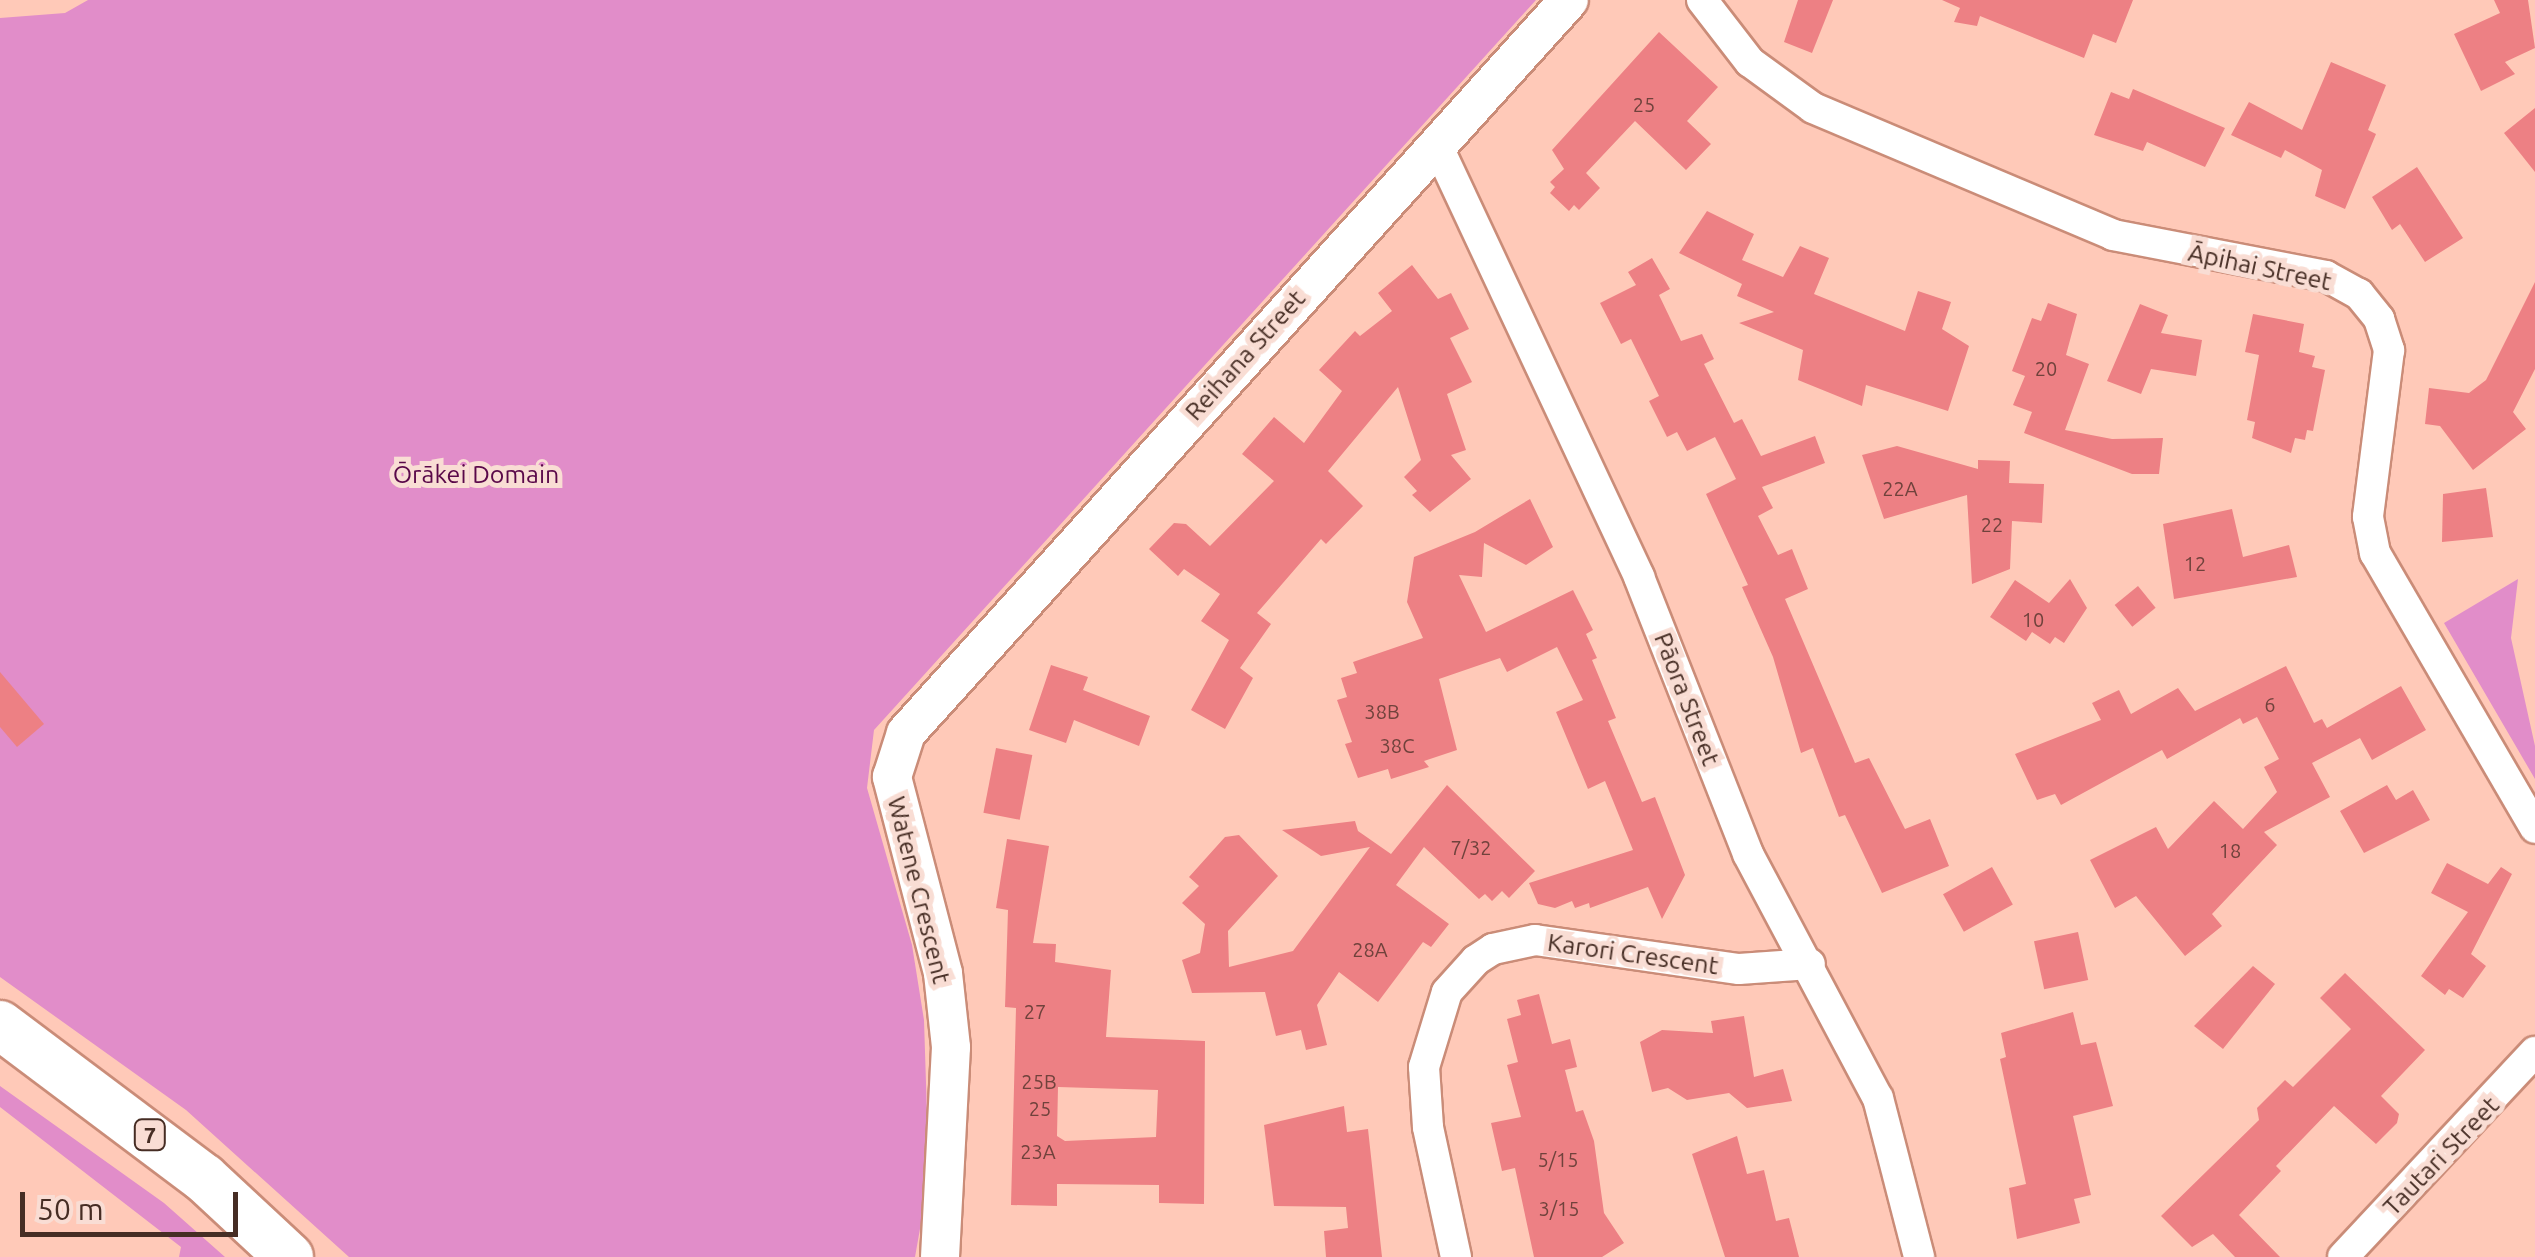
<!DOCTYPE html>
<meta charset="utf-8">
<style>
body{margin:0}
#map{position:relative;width:2535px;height:1257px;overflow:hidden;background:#ffc9b8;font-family:Ubuntu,sans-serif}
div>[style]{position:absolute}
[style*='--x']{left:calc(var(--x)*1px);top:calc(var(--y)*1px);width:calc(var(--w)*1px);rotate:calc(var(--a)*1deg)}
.green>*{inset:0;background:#e18dc9}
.building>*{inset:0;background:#ed8084;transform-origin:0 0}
.roads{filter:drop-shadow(2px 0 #ca8c78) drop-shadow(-2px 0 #ca8c78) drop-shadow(0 2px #ca8c78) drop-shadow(0 -2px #ca8c78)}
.minor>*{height:30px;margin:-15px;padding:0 15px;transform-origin:15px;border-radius:15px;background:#fff}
.tertiary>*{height:38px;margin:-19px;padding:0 19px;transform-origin:19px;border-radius:19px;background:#fff}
.primary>*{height:48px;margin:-24px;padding:0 24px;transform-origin:24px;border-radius:24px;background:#fff}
span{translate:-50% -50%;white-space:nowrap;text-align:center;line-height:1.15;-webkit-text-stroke:10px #f9ddd4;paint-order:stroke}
.number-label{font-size:20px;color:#70423c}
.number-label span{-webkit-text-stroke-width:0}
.shield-label span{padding:2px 8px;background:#f9ddd4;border:2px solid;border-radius:8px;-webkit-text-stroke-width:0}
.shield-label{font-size:22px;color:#462d24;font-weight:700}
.street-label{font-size:25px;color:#462d24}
.park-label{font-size:25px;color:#5a0849}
.scale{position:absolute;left:20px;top:1192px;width:218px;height:45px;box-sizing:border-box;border:5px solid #462d24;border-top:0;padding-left:12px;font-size:30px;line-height:35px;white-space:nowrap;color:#462d24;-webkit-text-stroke:8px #f9ddd4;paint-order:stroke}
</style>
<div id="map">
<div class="green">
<i style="clip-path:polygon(88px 0,1536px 0,874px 730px,867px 788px,912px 945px,924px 1020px,929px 1178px,915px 1257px,349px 1257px,186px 1110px,0 977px,0 18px,65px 13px)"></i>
<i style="clip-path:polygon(2518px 579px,2511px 638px,2535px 746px,2535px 779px,2444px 623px)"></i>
<i style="clip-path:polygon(0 1086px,164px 1203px,225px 1257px,179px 1257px,181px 1247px,0 1107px)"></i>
</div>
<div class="building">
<i style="clip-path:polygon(1798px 0,1833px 0,1812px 53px,1784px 42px)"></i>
<i style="clip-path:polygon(1942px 0,2133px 0,2116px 43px,2093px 34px,2084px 58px,1980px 16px,1977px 26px,1954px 22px,1960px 8px)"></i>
<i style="clip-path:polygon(2494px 0,2528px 0,2535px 48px,2505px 62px,2515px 74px,2481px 91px,2454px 34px,2500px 13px)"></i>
<i style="clip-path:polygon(1659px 32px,1718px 87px,1687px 121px,1711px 144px,1686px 170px,1635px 121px,1586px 173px,1600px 188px,1579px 210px,1574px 205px,1569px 211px,1550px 193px,1555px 187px,1550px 182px,1564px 169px,1552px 150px)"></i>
<i style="clip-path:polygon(2331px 62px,2386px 85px,2368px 130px,2376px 134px,2345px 209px,2315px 196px,2322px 170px,2285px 150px,2281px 158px,2231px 135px,2249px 102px,2302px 130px)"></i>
<i style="clip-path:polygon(2133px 89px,2225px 128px,2205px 167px,2147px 142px,2143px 151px,2094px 135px,2111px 92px,2129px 99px)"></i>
<i style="clip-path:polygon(2535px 108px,2535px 172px,2504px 133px)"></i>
<i style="clip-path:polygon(2417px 167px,2463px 238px,2425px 262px,2400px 224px,2392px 230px,2372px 197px)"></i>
<i style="clip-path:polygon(1707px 211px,1754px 234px,1742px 260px,1783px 277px,1800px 246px,1829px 258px,1814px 294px,1905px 331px,1918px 291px,1951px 302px,1942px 329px,1969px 346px,1948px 411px,1866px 385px,1862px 406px,1798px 380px,1803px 350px,1739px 323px,1774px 312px,1737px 296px,1742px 284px,1679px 253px)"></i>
<i style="clip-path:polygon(1652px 258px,1670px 289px,1659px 295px,1681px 341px,1702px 334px,1714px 359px,1704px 364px,1734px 423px,1742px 419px,1761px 456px,1815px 436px,1825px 463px,1762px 487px,1773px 508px,1758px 516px,1778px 555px,1792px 549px,1808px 589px,1785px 599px,1855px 763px,1869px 758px,1905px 829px,1930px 819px,1949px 866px,1882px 893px,1845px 815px,1839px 817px,1813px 748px,1801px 753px,1773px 657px,1742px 587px,1748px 585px,1706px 494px,1736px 479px,1715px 437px,1687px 451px,1677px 432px,1667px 437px,1649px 401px,1659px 396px,1631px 339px,1621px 344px,1600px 303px,1636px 285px,1628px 272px)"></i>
<i style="clip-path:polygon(1412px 265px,1438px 299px,1451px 293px,1469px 329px,1450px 338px,1472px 382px,1447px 394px,1466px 450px,1451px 455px,1471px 479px,1430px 512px,1412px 495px,1417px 491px,1404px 477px,1421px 460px,1398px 387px,1328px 471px,1363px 506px,1326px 544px,1321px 539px,1257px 613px,1271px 624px,1240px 668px,1253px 678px,1225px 729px,1191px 710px,1229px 640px,1201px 621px,1220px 594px,1184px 569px,1178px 576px,1149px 549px,1174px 523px,1186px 524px,1210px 546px,1274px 481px,1242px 454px,1274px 417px,1304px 443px,1342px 391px,1319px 370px,1355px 331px,1360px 336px,1392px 311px,1378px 293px)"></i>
<i style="clip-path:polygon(2535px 282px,2535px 369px,2513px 412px,2526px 429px,2473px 470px,2440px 426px,2425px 424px,2429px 388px,2469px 393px,2486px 380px)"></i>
<i style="clip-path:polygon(2048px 303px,2077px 314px,2066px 355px,2089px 364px,2065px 430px,2112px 439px,2163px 438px,2159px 474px,2132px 474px,2024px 433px,2032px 412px,2013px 405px,2025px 376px,2012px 371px,2032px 318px,2041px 321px)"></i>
<i style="clip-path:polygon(2140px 304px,2168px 315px,2161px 333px,2202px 340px,2196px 376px,2151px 369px,2141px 394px,2107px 381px)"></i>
<i style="clip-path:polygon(2253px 314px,2304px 324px,2299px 352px,2315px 356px,2312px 367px,2325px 370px,2313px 431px,2307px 430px,2305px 440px,2295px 438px,2291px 453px,2252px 438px,2255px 422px,2247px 420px,2259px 355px,2245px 352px)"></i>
<i style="clip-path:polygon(1897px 446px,1978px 469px,1978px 460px,2010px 461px,2009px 483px,2044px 484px,2042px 523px,2012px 521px,2010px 569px,1972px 584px,1967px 495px,1884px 519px,1862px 455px)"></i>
<i style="clip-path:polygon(2486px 488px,2493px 537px,2442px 542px,2443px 494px)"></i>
<i style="clip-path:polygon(1530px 499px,1553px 547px,1526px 565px,1484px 543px,1482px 577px,1459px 575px,1486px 632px,1573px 590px,1593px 630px,1586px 634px,1597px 658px,1592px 660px,1616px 718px,1608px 721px,1642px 802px,1655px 797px,1685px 875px,1662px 919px,1648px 887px,1590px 908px,1589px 903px,1575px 908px,1572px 901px,1555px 908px,1538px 904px,1529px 883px,1633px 850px,1605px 781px,1588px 789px,1556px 712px,1583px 700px,1557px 647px,1507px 672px,1500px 658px,1439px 679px,1457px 750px,1424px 761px,1429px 767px,1391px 779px,1388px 769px,1358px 778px,1345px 744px,1352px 742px,1337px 700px,1347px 697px,1341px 678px,1357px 673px,1353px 662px,1423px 638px,1407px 602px,1414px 557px,1475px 532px)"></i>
<i style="clip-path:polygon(2232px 509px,2243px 557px,2289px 545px,2297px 577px,2174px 599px,2163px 524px)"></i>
<i style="clip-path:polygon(2070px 579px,2087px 608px,2064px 643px,2055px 637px,2050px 644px,2032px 632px,2026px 641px,1990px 617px,2015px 580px,2049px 603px)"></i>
<i style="left:2138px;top:586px;width:28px;height:30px;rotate:51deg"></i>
<i style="clip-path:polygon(1051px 665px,1088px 677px,1083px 690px,1150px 716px,1139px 746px,1074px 720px,1066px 743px,1029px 730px)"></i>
<i style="clip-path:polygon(2286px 666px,2314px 723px,2322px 719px,2327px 728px,2401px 686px,2426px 730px,2372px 760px,2360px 738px,2312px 763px,2330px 797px,2264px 832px,2277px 845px,2212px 914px,2222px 926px,2185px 956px,2136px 896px,2115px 908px,2090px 860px,2156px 827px,2168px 849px,2214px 801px,2243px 829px,2277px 792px,2264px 767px,2279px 759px,2257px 717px,2243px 724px,2240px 718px,2167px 759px,2162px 750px,2061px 805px,2055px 794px,2037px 800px,2015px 754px,2101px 720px,2092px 703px,2119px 690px,2131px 714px,2178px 688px,2195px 711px)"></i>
<i style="clip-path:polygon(0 672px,44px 724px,17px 747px,0 727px)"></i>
<i style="left:996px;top:748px;width:37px;height:66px;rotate:11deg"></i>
<i style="clip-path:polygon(1447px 785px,1535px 871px,1509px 898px,1502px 891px,1492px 901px,1485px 894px,1479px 899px,1424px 847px,1396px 885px,1449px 924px,1431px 947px,1423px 942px,1378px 1002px,1339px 972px,1317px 1005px,1327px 1045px,1306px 1050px,1301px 1030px,1276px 1036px,1265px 992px,1192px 993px,1182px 960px,1200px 953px,1205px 924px,1182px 903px,1199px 886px,1189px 877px,1225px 837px,1239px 835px,1278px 876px,1228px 931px,1229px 967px,1293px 951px,1370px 847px,1321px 856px,1282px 830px,1355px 821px,1358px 831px,1391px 854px)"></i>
<i style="clip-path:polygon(2387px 785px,2396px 800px,2413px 790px,2430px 820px,2364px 853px,2340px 811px)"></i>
<i style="clip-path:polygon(evenodd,1007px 839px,1049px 846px,1033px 943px,1056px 944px,1055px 962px,1111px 970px,1106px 1037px,1205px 1041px,1204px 1204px,1159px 1203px,1159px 1185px,1057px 1184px,1057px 1206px,1011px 1205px,1016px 1008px,1005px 1007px,1008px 910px,996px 908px,1007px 839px,1058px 1087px,1158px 1090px,1156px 1137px,1065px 1141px,1057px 1136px,1058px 1087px)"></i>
<i style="clip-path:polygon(2447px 863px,2488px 884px,2501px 867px,2512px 874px,2471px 954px,2486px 966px,2463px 998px,2449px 989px,2445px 995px,2421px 976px,2468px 912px,2431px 893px)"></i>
<i style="left:1992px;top:867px;width:43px;height:56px;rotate:61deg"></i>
<i style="left:2078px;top:932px;width:49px;height:45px;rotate:78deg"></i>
<i style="clip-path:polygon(2253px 966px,2275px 984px,2223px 1049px,2194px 1026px)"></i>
<i style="clip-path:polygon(2345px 973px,2425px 1050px,2381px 1096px,2399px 1114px,2397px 1123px,2376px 1144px,2334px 1106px,2276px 1166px,2281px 1171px,2239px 1215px,2280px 1257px,2235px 1257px,2213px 1234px,2192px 1247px,2161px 1216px,2259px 1120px,2257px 1108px,2285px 1080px,2293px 1087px,2351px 1029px,2320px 998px)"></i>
<i style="clip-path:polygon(1539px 994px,1552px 1044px,1570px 1039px,1577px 1067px,1565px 1070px,1576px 1112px,1583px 1110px,1594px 1141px,1604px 1213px,1624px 1243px,1602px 1257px,1534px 1257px,1515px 1168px,1502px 1171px,1491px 1123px,1521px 1117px,1507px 1065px,1518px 1062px,1507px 1019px,1521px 1015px,1517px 1000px)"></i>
<i style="clip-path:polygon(2073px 1012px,2081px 1045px,2096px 1042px,2113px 1106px,2073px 1116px,2091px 1195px,2074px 1199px,2080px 1223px,2017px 1239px,2009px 1188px,2026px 1184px,2000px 1059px,2006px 1057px,2001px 1033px)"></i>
<i style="clip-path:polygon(1744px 1016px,1754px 1077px,1783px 1069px,1792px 1101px,1747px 1108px,1729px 1093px,1687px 1100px,1668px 1088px,1652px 1092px,1640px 1042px,1662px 1030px,1713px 1033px,1711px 1021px)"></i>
<i style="clip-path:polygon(1344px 1106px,1347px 1132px,1368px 1129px,1382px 1257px,1326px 1257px,1324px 1231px,1348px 1228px,1346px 1207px,1274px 1206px,1264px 1125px)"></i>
<i style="clip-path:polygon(1737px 1136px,1747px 1174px,1764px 1170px,1776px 1221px,1789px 1218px,1799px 1257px,1725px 1257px,1692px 1154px)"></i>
</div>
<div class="roads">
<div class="minor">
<i style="--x:1702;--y:0;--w:78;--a:52.3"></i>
<i style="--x:1750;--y:62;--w:78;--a:36.1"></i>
<i style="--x:1813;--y:108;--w:326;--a:22.9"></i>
<i style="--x:2113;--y:235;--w:217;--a:10.9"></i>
<i style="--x:2326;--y:276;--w:38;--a:29"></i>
<i style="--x:2359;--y:294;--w:32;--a:51"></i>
<i style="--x:2379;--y:319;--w:33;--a:72"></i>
<i style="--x:2389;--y:350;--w:168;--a:97.2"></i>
<i style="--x:2368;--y:517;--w:37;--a:79"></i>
<i style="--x:2375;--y:553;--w:318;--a:59.8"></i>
<i style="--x:1437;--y:145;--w:477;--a:64.9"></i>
<i style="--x:1639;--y:577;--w:298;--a:68.5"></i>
<i style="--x:1748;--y:854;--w:276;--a:62"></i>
<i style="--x:1878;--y:1098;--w:164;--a:75.5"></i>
<i style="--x:1456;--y:1257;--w:133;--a:-102.2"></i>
<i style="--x:1428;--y:1127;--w:60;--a:-93.8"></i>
<i style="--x:1424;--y:1067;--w:78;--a:-73"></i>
<i style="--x:1447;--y:992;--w:43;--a:-47.8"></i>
<i style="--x:1476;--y:960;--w:20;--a:-33"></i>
<i style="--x:1493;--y:949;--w:43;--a:-12.1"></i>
<i style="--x:1535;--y:940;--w:206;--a:8.1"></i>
<i style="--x:1739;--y:969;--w:71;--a:-4"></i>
<i style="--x:2343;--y:1257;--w:281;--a:-46.9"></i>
</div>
<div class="tertiary">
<i style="--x:940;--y:1257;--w:210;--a:-87"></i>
<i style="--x:951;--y:1047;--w:74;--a:-96.2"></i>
<i style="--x:943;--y:973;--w:203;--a:-104.6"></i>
<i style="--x:892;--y:777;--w:46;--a:-72.3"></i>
<i style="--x:906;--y:733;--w:988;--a:-47.87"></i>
</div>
<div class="primary">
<i style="--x:0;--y:1025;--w:255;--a:36.9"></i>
<i style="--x:204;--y:1178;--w:116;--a:42.9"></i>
</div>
</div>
<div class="number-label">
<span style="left:1644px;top:104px">25</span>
<span style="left:2046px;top:368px">20</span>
<span style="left:1900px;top:488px">22A</span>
<span style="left:1992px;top:524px">22</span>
<span style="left:2195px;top:563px">12</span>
<span style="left:2033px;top:619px">10</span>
<span style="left:2270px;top:704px">6</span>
<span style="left:1382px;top:711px">38B</span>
<span style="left:1397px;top:745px">38C</span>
<span style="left:1471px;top:847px">7/32</span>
<span style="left:2230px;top:850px">18</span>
<span style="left:1370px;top:949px">28A</span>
<span style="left:1035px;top:1011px">27</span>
<span style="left:1039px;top:1081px">25B</span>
<span style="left:1040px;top:1108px">25</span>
<span style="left:1038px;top:1151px">23A</span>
<span style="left:1558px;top:1159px">5/15</span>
<span style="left:1559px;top:1208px">3/15</span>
</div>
<div class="shield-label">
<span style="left:150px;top:1135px">7</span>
</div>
<div class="street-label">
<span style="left:2260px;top:267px;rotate:12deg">Āpihai Street</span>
<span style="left:1245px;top:355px;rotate:-48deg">Reihana Street</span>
<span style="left:1687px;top:699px;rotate:69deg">Pāora Street</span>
<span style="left:919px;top:890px;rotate:76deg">Watene Crescent</span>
<span style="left:1633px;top:954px;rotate:8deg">Karori Crescent</span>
<span style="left:2441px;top:1156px;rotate:-46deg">Tautari Street</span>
</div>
<div class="park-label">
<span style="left:476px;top:474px">Ōrākei Domain</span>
</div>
<div class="scale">50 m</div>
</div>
